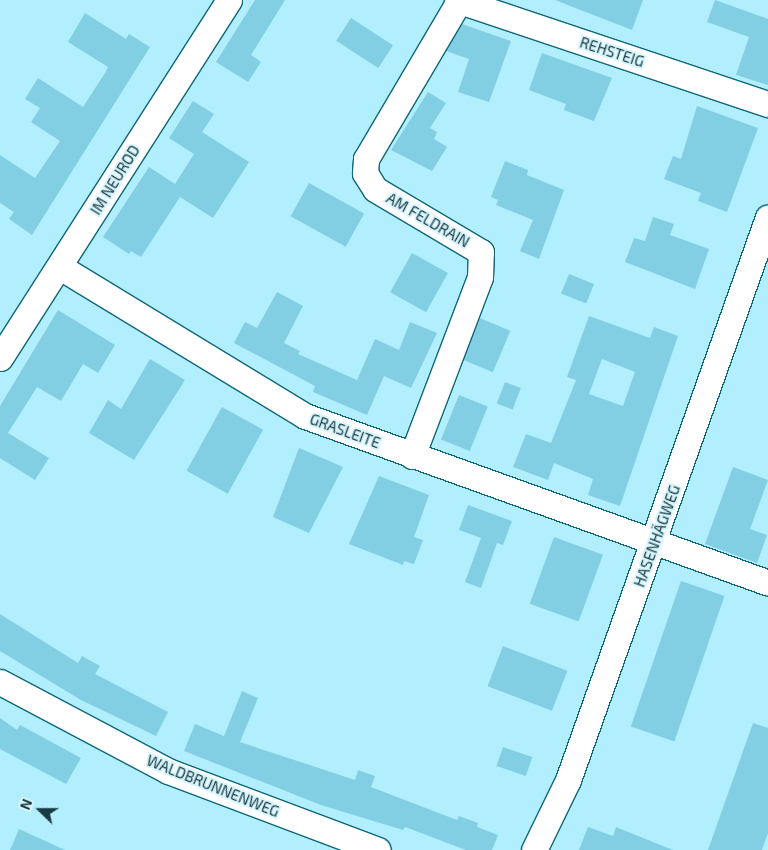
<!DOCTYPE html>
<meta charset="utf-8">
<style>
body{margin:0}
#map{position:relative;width:768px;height:850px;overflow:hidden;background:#b1eefe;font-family:"Exo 2",sans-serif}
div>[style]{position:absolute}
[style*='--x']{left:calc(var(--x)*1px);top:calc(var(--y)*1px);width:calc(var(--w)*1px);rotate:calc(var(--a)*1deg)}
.building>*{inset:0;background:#82cfe3;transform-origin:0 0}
.roads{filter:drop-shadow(1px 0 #0e687a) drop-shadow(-1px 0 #0e687a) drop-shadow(0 1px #0e687a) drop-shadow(0 -1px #0e687a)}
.street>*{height:25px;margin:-12.5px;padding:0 12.5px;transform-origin:12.5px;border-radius:12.5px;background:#fff}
span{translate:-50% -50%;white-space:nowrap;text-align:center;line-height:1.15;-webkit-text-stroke:4px #d8f5fd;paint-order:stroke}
.street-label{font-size:15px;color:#193a42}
.north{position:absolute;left:15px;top:785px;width:50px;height:50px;-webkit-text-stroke:4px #d8f5fd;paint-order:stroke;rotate:292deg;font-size:14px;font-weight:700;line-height:20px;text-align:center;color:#193a42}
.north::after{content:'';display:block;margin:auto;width:18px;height:22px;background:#193a42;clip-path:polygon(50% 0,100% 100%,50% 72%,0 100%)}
</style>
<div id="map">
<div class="building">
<i style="clip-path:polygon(255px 0,285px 0,251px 55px,261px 62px,248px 82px,216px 62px)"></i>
<i style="clip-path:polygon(555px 0,643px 0,632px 30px)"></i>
<i style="clip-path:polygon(715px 0,768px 19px,768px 85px,736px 75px,749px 37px,707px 22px)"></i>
<i style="clip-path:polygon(85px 13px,126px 39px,129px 34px,150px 47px,32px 235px,9px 219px,14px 212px,0 203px,0 155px,35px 178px,60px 141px,31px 122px,40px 108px,25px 99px,38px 78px,83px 107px,105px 73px,108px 67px,68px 42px)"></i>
<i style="left:351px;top:18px;width:50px;height:27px;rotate:33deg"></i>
<i style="clip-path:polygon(462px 24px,511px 41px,489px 102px,458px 92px,469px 59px,446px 51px)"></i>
<i style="clip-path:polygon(542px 53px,612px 78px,594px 121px,564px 110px,566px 104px,529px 90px)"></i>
<i style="clip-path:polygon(428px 92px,446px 103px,430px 128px,437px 132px,434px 139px,447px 147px,432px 171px,391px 150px)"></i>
<i style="clip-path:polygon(193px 101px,214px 114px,202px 132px,249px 162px,213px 218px,180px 197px,141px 257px,131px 251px,129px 254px,103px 237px,149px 167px,175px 184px,194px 154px,169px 138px)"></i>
<i style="clip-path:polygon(697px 106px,758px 128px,727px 212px,698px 201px,701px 193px,664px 179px,673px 156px,681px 159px)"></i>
<i style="clip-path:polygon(505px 161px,528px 170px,527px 175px,564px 190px,539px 259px,520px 251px,533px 220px,496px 205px,498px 200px,491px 197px)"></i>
<i style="left:309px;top:183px;width:63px;height:38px;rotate:29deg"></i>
<i style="clip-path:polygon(653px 217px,674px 224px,670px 235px,709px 249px,695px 289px,625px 262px,634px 238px,645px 241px)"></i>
<i style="left:412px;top:253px;width:41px;height:45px;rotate:29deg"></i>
<i style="left:569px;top:274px;width:27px;height:21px;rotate:22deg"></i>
<i style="clip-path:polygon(277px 292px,303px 306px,284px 343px,300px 351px,298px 354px,357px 380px,375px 339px,399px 350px,410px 322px,437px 333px,411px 388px,384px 376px,367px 415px,313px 392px,315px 386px,234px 343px,245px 322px,257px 328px)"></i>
<i style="clip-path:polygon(58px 310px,115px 345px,98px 373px,83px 364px,61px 401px,37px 387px,8px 433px,49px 458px,35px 480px,0 458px,0 406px)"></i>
<i style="clip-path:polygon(evenodd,589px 316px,650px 338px,654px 327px,678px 336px,620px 506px,588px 495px,593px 479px,554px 463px,548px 480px,513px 467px,526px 434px,551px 443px,576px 380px,567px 377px,589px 316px,602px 359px,635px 372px,623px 406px,589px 394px,602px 359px)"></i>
<i style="left:480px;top:318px;width:33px;height:45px;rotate:23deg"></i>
<i style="clip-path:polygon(150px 359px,185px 380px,134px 460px,89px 433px,108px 400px,121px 409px)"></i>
<i style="left:505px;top:382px;width:17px;height:23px;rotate:21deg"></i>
<i style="left:459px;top:395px;width:31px;height:48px;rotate:22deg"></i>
<i style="left:222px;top:407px;width:47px;height:73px;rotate:29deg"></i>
<i style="clip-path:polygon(299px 448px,343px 467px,309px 533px,273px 517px)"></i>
<i style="clip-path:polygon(733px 467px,768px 480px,750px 529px,767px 535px,757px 563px,705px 544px)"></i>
<i style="clip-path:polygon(379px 476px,429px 495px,414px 537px,423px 540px,414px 564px,404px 561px,403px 565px,349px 544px)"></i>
<i style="clip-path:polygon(468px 505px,512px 521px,503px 545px,497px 543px,481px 588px,465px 582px,481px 538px,459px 530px)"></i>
<i style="left:554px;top:537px;width:52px;height:71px;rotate:20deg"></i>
<i style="left:681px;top:581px;width:46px;height:154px;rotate:19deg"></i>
<i style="clip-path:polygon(0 614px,78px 663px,82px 656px,100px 666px,95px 674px,168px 712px,156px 736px,81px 700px,0 651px)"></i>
<i style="left:503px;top:646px;width:69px;height:43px;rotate:21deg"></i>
<i style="clip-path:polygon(242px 691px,258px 698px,240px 742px,355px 780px,358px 770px,375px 776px,371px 787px,457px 820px,459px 816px,478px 823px,477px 827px,498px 835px,492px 850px,466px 850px,405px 827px,403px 830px,321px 805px,184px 751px,195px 724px,224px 736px)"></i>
<i style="clip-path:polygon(0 718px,17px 730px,20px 725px,81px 758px,66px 784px,0 749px)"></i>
<i style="clip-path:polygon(753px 723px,768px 728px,768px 833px,762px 850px,708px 850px)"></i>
<i style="left:503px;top:747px;width:31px;height:20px;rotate:19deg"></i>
<i style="clip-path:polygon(588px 827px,613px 836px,616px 827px,673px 850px,579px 850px)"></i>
<i style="clip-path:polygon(19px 829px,65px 850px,10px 850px)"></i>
</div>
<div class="roads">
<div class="street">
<i style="--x:457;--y:0;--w:328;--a:18.5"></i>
<i style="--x:60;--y:267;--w:287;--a:31.3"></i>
<i style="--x:305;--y:416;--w:492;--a:19.8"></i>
<i style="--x:0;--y:358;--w:425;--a:-57.4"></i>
<i style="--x:412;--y:456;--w:191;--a:-69.2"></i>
<i style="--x:480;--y:277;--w:25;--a:-88"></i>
<i style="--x:481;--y:252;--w:123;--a:-149.3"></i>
<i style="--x:375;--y:189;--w:19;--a:-122"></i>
<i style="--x:365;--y:173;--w:14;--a:-86"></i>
<i style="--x:366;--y:159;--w:183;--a:-59.5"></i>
<i style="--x:0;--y:682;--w:190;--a:27.9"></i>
<i style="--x:168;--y:771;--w:224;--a:20.6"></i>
<i style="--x:534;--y:850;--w:78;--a:-64.1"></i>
<i style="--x:568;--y:780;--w:597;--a:-70.44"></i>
</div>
</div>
<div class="street-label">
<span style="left:612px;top:52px;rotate:18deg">REHSTEIG</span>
<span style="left:115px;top:180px;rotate:-58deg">IM NEUROD</span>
<span style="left:428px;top:220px;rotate:30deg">AM FELDRAIN</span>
<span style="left:345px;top:431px;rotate:20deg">GRASLEITE</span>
<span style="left:657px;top:536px;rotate:-70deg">HASENHÄGWEG</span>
<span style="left:213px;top:786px;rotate:22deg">WALDBRUNNENWEG</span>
</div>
<div class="north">N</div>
</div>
